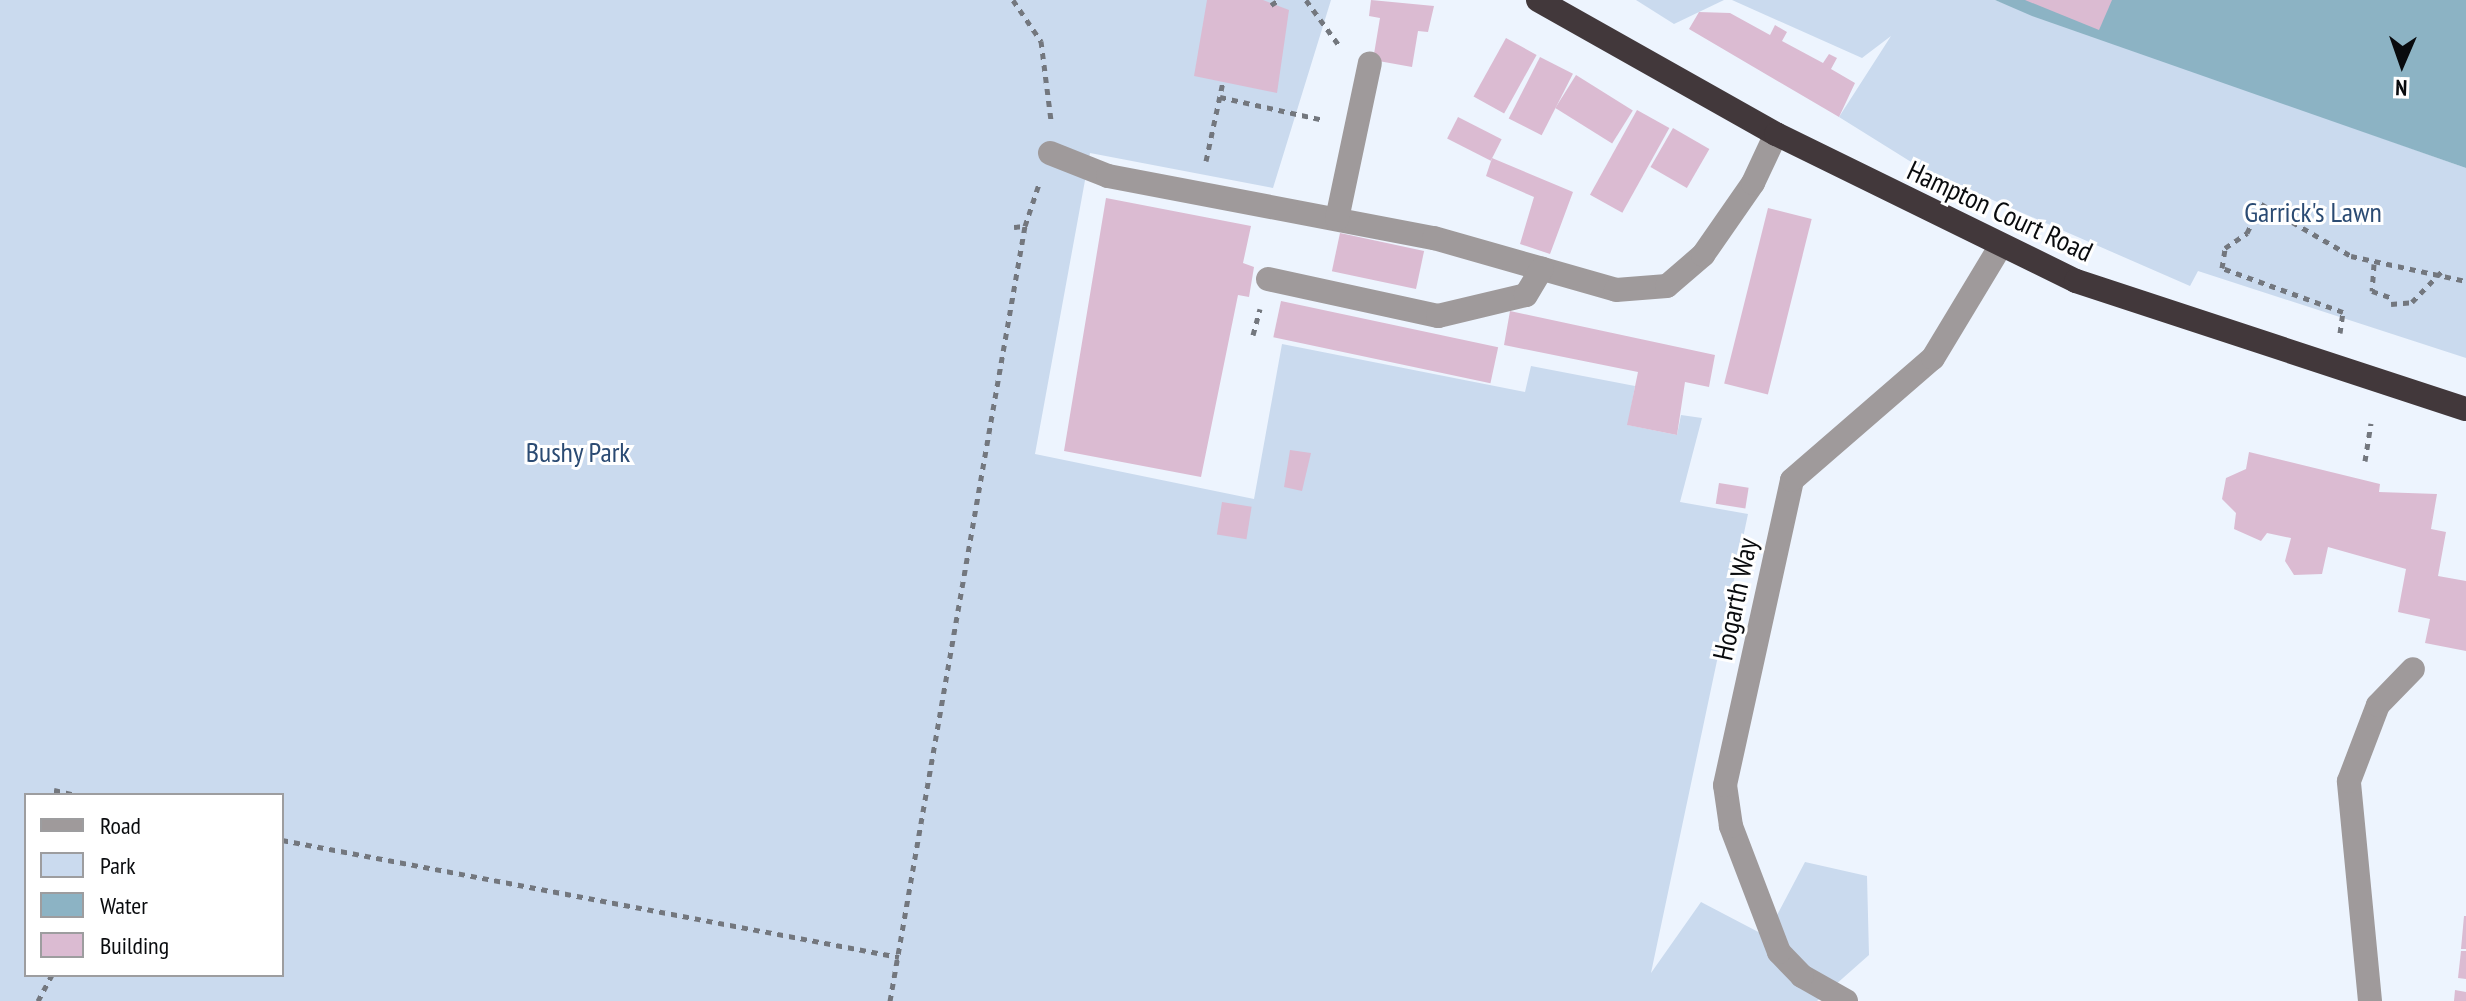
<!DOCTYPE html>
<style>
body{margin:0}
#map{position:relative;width:2466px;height:1001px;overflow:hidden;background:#edf4fe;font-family:"PT Sans Narrow",sans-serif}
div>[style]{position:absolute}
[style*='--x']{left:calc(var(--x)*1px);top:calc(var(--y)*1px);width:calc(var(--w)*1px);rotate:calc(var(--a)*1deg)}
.green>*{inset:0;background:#cadaee}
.water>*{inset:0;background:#8cb3c4}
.building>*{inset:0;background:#dbbbd2;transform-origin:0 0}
.path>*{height:5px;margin-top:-2.5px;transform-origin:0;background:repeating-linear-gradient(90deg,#73777e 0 6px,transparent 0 12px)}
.minor>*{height:24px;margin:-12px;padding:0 12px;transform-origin:12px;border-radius:12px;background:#9f9a9b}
.highway>*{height:24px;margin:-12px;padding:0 12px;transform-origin:12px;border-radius:12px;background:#42383b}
span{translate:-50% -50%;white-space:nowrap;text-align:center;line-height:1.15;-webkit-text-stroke:6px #fff;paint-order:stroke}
.street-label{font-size:28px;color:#090b0e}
.park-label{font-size:28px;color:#2b4b73}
.legend{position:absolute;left:24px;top:793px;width:260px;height:184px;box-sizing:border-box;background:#fff;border:2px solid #9d9d9f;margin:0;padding:10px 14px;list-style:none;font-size:24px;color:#090b0e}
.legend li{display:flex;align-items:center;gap:16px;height:40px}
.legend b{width:40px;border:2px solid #9d9d9f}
.north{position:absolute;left:2362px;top:24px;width:80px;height:80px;-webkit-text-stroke:6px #fff;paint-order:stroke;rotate:182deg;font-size:22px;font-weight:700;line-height:32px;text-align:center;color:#090b0e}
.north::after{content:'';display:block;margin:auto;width:28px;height:36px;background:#090b0e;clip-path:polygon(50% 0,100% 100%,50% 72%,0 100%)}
</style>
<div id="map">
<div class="green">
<i style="clip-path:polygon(evenodd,0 0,1331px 0,1273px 188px,1090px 153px,1035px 454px,1254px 499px,1282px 344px,1525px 392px,1531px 366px,1635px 386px,1628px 425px,1677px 435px,1681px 415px,1702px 418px,1680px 502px,1748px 514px,1651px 973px,1701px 902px,1766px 936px,1805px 862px,1867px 876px,1869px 955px,1817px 1001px,0 1001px,0 0,26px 795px,282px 795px,282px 975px,26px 975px,26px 795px)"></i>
<i style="clip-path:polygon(1636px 0,1724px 0,1674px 24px)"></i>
<i style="clip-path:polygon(1732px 0,1995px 0,2466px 168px,2466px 358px,2198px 271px,2190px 286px,1924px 170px,1839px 117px,1891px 36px,1862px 58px)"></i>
</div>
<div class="water">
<i style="clip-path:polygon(1995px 0,2466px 0,2466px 168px,2032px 16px)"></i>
</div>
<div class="building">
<i style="clip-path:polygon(1207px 0,1263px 0,1289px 10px,1277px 93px,1194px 76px)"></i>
<i style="clip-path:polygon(1371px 0,1434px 6px,1428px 32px,1418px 31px,1412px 67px,1373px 60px,1380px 18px,1369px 16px)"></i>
<i style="clip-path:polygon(2025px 0,2112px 0,2099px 30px)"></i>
<i style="clip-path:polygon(1699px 12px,1730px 13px,1770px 35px,1775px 25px,1787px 32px,1782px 41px,1823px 63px,1829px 54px,1837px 58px,1831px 69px,1855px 83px,1839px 117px,1689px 29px)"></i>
<i style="left:1506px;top:38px;width:35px;height:67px;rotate:29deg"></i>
<i style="left:1540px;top:57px;width:37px;height:69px;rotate:27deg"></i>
<i style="left:1576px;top:75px;width:67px;height:39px;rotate:32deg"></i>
<i style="left:1637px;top:110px;width:37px;height:97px;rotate:29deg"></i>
<i style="left:1458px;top:117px;width:49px;height:24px;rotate:27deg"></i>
<i style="left:1673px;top:128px;width:42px;height:45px;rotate:30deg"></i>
<i style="clip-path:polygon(1492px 158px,1573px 192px,1550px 254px,1520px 244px,1534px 197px,1486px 176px)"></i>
<i style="clip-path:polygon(1106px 198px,1251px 226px,1243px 263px,1254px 267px,1249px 297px,1238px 295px,1201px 477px,1064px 451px)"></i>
<i style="left:1768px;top:208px;width:45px;height:181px;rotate:14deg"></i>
<i style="left:1340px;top:233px;width:86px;height:39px;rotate:12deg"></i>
<i style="left:1281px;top:301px;width:222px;height:37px;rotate:12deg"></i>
<i style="clip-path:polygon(1510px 311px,1715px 355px,1709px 387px,1685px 382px,1677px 435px,1627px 425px,1638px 372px,1504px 345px)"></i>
<i style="clip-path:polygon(1290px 450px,1311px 453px,1302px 491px,1284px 487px)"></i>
<i style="clip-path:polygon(2249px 452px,2380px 484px,2379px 492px,2437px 494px,2431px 529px,2446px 532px,2438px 576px,2466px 581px,2466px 651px,2425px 643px,2430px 619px,2398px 612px,2406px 569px,2328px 547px,2322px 574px,2294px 575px,2285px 561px,2291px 538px,2267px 533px,2261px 541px,2234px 529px,2236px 513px,2222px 499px,2226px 478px,2246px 469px)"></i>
<i style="left:1719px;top:483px;width:30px;height:21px;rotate:9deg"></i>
<i style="left:1222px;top:502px;width:30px;height:33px;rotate:9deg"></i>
<i style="clip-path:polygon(2464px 916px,2466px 916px,2466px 949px,2461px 949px)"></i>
<i style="clip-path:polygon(2461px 951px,2466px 951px,2466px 979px,2458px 978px)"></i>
<i style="clip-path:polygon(2455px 990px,2466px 992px,2466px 1001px,2454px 1001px)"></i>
</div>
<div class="path">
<i style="--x:1013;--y:0;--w:50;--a:55.7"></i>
<i style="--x:1041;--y:41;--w:80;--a:82.8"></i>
<i style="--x:1306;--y:0;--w:59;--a:53.9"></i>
<i style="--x:1271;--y:5;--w:9;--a:-32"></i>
<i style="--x:1220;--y:97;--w:107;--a:12.5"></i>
<i style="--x:1206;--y:161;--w:81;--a:-77.9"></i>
<i style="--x:1014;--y:227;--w:11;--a:-5"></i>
<i style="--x:2374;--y:264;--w:27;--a:94"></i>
<i style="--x:2372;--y:291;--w:21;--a:19"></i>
<i style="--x:2391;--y:304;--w:21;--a:-5"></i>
<i style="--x:2412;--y:302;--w:43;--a:-45.9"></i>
<i style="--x:2340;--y:333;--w:21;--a:-82"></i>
<i style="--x:2343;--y:312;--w:129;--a:-160"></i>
<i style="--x:2222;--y:268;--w:20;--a:-81"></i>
<i style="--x:2225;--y:248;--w:27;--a:-34"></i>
<i style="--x:2247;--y:233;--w:32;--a:-64"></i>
<i style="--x:2261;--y:204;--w:104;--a:30"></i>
<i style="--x:2351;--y:256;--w:118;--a:12.3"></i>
<i style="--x:1253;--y:335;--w:27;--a:-75"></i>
<i style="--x:2365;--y:461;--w:38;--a:-81"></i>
<i style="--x:54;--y:790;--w:23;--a:13"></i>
<i style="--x:282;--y:840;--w:628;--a:10.74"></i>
<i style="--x:38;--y:1001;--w:30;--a:-62"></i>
<i style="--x:890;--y:1001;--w:787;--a:-80.12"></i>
<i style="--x:1025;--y:226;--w:44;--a:-71.6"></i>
</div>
<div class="minor">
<i style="--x:1050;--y:153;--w:62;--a:21.6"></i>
<i style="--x:1108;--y:176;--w:332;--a:10.8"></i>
<i style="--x:1434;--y:238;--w:189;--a:15.9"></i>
<i style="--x:1616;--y:290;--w:51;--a:-4.5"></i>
<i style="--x:1667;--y:286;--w:48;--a:-40.7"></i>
<i style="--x:1703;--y:255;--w:88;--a:-55.2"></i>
<i style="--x:1753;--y:183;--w:54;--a:-64.9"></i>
<i style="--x:1337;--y:219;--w:159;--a:-78.1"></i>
<i style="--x:1268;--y:279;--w:174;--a:12.3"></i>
<i style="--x:1438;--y:316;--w:90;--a:-13.4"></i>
<i style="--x:1526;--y:295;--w:31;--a:-59"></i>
<i style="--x:1846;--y:1001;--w:51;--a:-150.4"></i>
<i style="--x:1802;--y:976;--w:33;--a:-134"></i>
<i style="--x:1779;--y:952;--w:135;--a:-110.9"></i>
<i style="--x:1731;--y:826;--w:41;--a:-98.3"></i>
<i style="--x:1725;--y:785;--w:312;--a:-77.6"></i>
<i style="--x:1792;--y:480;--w:186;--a:-40.9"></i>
<i style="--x:1933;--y:358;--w:130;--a:-58.9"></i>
<i style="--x:2370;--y:1001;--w:221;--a:-95.5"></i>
<i style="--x:2349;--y:781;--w:81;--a:-69.1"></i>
<i style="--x:2378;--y:705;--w:50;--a:-45.8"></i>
</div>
<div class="highway">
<i style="--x:1538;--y:0;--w:273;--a:29.4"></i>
<i style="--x:1776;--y:134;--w:334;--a:26.1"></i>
<i style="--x:2076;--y:281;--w:410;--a:18.2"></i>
</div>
<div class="street-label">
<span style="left:2000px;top:211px;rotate:25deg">Hampton Court Road</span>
<span style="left:1735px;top:599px;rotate:-78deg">Hogarth Way</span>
</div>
<div class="park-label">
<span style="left:2313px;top:212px">Garrick's Lawn</span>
<span style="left:578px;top:452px">Bushy Park</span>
</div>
<ul class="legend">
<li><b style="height:10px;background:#9f9a9b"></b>Road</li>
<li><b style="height:22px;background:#cadaee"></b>Park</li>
<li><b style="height:22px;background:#8cb3c4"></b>Water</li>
<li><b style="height:22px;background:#dbbbd2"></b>Building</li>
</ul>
<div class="north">N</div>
</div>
